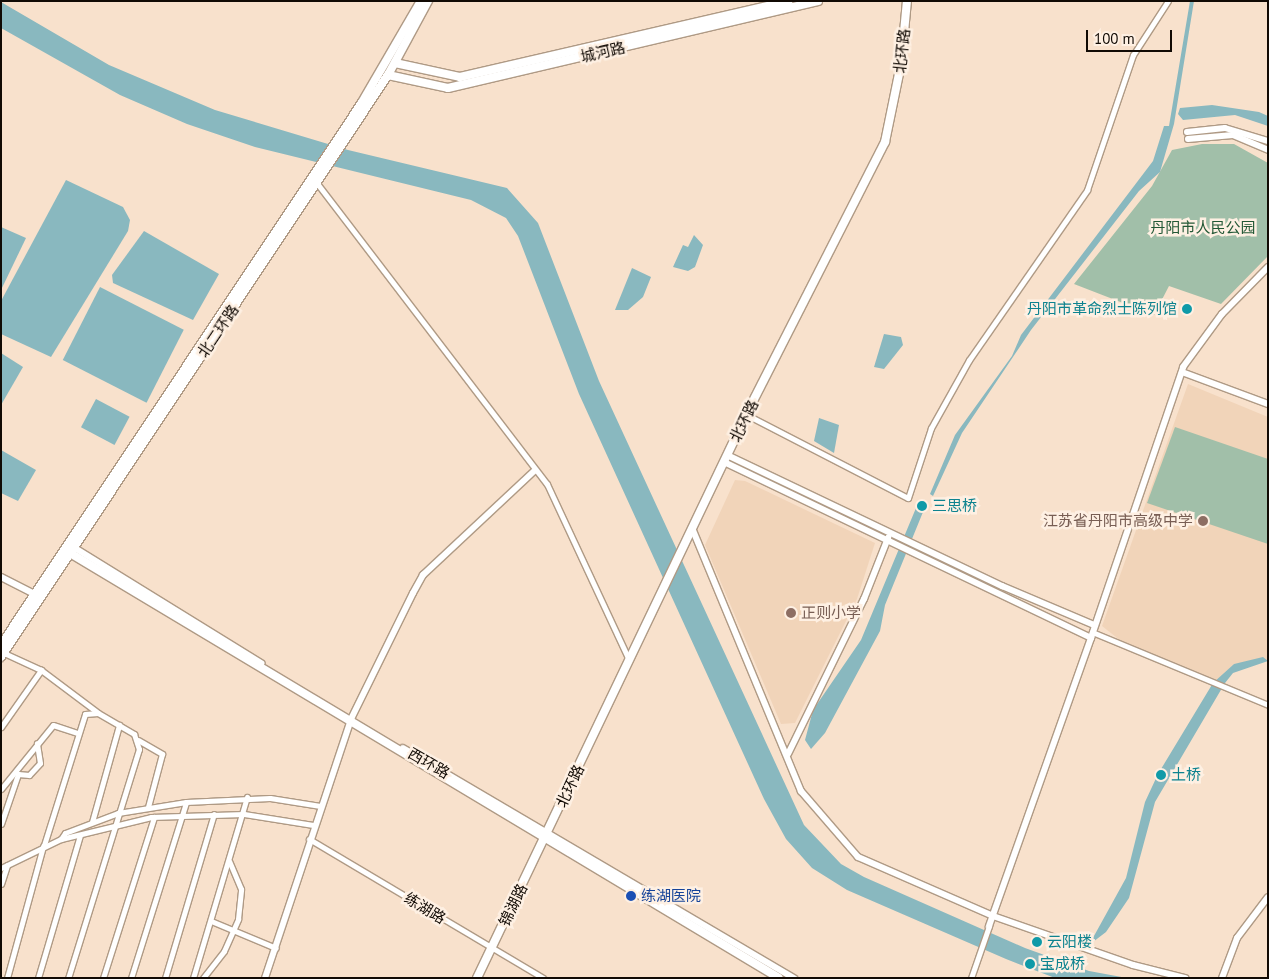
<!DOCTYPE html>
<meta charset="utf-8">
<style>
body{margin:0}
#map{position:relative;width:1269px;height:979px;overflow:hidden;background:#f8e1cc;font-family:"PT Sans","Noto Sans SC",sans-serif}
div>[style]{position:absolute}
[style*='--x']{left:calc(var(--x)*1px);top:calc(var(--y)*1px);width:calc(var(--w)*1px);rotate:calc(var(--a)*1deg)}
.built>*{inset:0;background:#f1d4b9}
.green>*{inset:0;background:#a1bfa9}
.water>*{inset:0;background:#89b8bf;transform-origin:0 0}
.roads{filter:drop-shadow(1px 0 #af9a85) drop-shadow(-1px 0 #af9a85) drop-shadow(0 1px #af9a85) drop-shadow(0 -1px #af9a85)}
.minor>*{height:5px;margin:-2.5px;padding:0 2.5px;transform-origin:2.5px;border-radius:2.5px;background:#fff}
.tertiary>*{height:6px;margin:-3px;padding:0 3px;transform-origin:3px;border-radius:3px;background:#fff}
.secondary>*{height:8px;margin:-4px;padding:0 4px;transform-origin:4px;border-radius:4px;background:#fff}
.primary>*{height:8px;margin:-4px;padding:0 4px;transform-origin:4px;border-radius:4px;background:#fff}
.dots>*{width:14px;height:14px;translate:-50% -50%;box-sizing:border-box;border:2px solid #fef0e3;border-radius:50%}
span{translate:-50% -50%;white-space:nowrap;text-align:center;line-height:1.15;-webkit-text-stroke:5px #fef0e3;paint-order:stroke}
.street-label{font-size:15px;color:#110a04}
.park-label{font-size:15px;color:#235836}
.culture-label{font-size:15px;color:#0d838f}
.right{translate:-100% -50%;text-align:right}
.left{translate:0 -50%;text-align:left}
.education-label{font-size:15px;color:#785e54}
.transit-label{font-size:15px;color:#164399}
.frame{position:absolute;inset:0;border:2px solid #110a04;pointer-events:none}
.scale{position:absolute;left:1086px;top:30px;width:86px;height:22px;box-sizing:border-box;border:2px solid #110a04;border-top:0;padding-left:6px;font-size:15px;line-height:18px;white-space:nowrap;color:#110a04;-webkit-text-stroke:4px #fef0e3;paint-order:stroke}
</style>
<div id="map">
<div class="built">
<i style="clip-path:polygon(1188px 384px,1268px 417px,1268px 660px,1234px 664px,1217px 680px,1121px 641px,1102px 626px)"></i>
<i style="clip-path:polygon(735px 480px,745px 481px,875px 543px,857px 599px,795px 723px,781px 724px,705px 545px)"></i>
</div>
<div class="green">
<i style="clip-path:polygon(1202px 144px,1234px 144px,1268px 163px,1268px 256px,1221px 304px,1169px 286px,1154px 315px,1074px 284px,1152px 186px,1172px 150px)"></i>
<i style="clip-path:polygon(1175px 427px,1268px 459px,1268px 544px,1147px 503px)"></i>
</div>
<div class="water">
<i style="clip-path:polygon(1190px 1px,1194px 1px,1174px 124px,1160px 172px,1139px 191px,1031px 330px,962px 433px,933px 496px,930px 494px,955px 435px,1012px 356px,1021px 335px,1153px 161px,1164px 126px,1169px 126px)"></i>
<i style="clip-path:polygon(1px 2px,109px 65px,215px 110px,348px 150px,507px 188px,538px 223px,599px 381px,804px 825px,841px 864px,864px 877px,1025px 948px,1089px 971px,1127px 978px,1055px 978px,1006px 959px,847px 890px,812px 868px,786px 839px,764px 799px,579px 394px,518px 236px,506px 218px,471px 200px,255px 147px,187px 124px,120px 95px,1px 28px)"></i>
<i style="clip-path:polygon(1212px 105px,1259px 112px,1268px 116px,1268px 126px,1235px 115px,1183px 120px,1178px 114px,1180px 108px)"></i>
<i style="clip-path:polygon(66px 180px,123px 207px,130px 220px,128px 231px,51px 357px,1px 334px,1px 301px)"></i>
<i style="clip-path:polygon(1px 227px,26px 238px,1px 290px)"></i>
<i style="clip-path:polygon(144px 231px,219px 274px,193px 320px,113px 283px,112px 275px)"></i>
<i style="clip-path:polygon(694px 235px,703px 245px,695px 267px,688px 271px,673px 267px,683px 245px,688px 247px)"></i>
<i style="clip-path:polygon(632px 268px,651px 277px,643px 297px,628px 310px,615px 310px)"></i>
<i style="left:100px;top:287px;width:94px;height:82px;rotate:27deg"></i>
<i style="clip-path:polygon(884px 334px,901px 337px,903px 345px,884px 369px,874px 367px)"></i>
<i style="clip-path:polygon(1px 353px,23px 367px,1px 405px)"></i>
<i style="left:96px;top:399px;width:38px;height:32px;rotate:28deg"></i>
<i style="clip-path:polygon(819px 418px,839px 425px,834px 453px,814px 441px)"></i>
<i style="clip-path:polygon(1px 450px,36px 470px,18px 501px,1px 493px)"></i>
<i style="clip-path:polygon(916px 508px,923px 512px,885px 605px,880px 631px,825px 733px,811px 749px,805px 740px,813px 710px,861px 640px)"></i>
<i style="clip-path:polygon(1263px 657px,1268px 661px,1233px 673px,1225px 683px,1155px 802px,1129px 898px,1106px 932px,1089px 945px,1126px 878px,1145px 802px,1158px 774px,1213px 683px,1234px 664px)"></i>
</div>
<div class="roads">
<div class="minor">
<i style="--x:316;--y:182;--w:380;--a:52.6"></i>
<i style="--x:547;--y:484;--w:194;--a:65"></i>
<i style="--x:747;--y:415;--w:181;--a:27.3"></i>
<i style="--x:908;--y:498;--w:74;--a:-71.8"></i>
<i style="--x:931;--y:428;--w:78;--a:-60.8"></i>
<i style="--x:969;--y:360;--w:207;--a:-55.2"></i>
<i style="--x:1087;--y:190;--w:143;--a:-71.2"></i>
<i style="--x:1133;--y:55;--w:64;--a:-57.1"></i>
<i style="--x:1092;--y:632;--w:191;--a:22.5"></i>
<i style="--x:4;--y:653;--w:41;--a:24.7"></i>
<i style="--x:1;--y:727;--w:70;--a:-54.9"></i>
<i style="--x:41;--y:670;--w:70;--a:36.9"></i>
<i style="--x:138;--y:740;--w:28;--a:30"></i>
<i style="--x:162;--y:754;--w:55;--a:104.8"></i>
<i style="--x:1;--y:789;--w:82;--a:-50.9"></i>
<i style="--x:53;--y:725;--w:26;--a:18"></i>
<i style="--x:92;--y:822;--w:101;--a:-74.4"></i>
<i style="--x:1;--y:824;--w:53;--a:-71.2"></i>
<i style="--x:18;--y:774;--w:11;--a:5"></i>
<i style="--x:29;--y:775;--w:16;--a:-47"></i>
<i style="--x:40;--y:763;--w:20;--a:-99"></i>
<i style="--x:61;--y:839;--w:7;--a:-56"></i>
<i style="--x:65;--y:833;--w:57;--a:-20.7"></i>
<i style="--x:118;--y:813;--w:69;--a:-9.2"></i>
<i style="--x:186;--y:802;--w:84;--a:-2.7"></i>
<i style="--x:270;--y:798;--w:51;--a:9.1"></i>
<i style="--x:309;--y:839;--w:272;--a:30.7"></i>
<i style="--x:44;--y:845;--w:137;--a:-72.6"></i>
<i style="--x:85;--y:714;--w:13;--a:-4"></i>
<i style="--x:98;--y:713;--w:42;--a:30.3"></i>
<i style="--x:134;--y:734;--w:16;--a:72"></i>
<i style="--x:139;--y:749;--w:240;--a:107.2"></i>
<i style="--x:1;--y:868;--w:67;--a:-25.8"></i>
<i style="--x:61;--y:839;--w:93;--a:-13.7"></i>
<i style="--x:151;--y:817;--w:93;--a:-1.8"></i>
<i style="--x:244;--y:814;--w:70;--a:9.1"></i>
<i style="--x:1;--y:884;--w:20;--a:-72"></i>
<i style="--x:211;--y:921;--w:70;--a:22.6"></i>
<i style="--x:7;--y:978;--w:137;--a:-74.7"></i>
<i style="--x:38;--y:978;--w:149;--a:-73.6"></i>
<i style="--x:103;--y:978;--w:169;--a:-72.4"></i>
<i style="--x:131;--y:978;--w:184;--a:-72.6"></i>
<i style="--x:165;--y:978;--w:171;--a:-73.4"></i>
<i style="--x:193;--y:978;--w:189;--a:-73.4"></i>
<i style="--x:203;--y:978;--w:34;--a:-52"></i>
<i style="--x:224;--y:951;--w:35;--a:-66"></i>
<i style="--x:238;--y:919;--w:30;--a:-84"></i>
<i style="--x:241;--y:889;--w:30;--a:-113"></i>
<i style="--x:971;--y:978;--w:55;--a:-70.9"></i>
</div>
<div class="tertiary">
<i style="--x:1187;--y:132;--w:38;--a:-6"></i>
<i style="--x:1225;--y:128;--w:45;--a:16.8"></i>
<i style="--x:1188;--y:139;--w:45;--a:-5.1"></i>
<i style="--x:1233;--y:135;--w:38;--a:23"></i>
<i style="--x:1182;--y:372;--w:92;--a:20.4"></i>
<i style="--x:727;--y:455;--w:305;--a:25.5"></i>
<i style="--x:1002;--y:586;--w:100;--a:23"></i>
<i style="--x:724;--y:462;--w:407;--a:25.6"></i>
<i style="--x:1091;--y:638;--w:306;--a:109.5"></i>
<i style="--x:692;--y:528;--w:285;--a:67.5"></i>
<i style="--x:801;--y:791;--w:87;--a:49.2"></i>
<i style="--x:858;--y:857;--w:147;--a:23.6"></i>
<i style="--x:993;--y:916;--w:148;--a:19.3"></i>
<i style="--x:1133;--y:965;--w:54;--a:14"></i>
<i style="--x:70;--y:545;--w:225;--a:31.7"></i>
<i style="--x:1;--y:577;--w:38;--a:27"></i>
<i style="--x:1091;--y:638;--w:286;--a:-71.2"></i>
<i style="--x:1183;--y:367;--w:66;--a:-53.7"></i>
<i style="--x:1222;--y:314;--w:66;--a:-45.6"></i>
<i style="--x:403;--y:748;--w:454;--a:30.5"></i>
<i style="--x:788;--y:754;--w:173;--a:-63.9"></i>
<i style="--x:864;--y:599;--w:66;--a:-68.5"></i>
<i style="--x:265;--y:978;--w:273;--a:-71.6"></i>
<i style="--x:351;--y:719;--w:140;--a:-63.8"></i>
<i style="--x:413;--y:593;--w:21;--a:-61"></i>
<i style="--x:423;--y:575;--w:152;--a:-43.1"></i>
<i style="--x:1222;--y:978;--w:43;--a:-69.4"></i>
<i style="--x:1237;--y:938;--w:51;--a:-52.9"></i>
</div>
<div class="secondary">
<i style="--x:395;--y:63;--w:66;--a:12.2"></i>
<i style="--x:460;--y:77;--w:337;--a:-13"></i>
<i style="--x:388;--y:75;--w:61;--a:12.2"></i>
<i style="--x:448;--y:88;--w:380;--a:-13.2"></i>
<i style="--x:65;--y:550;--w:832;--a:30.94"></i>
<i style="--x:477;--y:978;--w:637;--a:-64.44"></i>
<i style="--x:752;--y:403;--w:293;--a:-63"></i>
<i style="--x:885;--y:142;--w:80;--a:-78.4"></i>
<i style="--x:901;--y:64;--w:63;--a:-84.6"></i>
</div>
<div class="primary">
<i style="--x:1;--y:645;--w:650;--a:-56.36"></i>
<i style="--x:361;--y:104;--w:119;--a:-59.8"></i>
<i style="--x:1;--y:657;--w:699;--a:-56.38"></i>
<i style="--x:388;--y:75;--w:84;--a:-61.6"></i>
</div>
</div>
<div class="dots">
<i style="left:1187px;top:309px;background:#0f9aa8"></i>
<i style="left:922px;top:506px;background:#0f9aa8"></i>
<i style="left:1203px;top:521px;background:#8d6e63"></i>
<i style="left:791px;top:613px;background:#8d6e63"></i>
<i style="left:1161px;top:775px;background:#0f9aa8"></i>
<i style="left:631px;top:896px;background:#1a4fb4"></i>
<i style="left:1037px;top:942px;background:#0f9aa8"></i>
<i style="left:1030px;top:964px;background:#0f9aa8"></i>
</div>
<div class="street-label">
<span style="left:902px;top:51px;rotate:-84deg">北环路</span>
<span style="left:603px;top:52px;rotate:-13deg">城河路</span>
<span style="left:218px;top:331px;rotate:-56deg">北二环路</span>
<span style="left:744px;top:421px;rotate:-64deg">北环路</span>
<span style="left:429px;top:763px;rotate:30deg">西环路</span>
<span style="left:570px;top:786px;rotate:-65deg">北环路</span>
<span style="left:513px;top:905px;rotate:-64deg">锦湖路</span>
<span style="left:425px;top:908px;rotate:31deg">练湖路</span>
</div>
<div class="park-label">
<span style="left:1203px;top:228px">丹阳市人民公园</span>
</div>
<div class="culture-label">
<span class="right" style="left:1177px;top:309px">丹阳市革命烈士陈列馆</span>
<span class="left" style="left:932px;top:506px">三思桥</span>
<span class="left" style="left:1171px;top:775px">土桥</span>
<span class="left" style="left:1047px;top:942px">云阳楼</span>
<span class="left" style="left:1040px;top:964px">宝成桥</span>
</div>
<div class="education-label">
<span class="right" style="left:1193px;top:521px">江苏省丹阳市高级中学</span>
<span class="left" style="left:801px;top:613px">正则小学</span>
</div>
<div class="transit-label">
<span class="left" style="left:641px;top:896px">练湖医院</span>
</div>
<div class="frame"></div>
<div class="scale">100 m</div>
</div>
